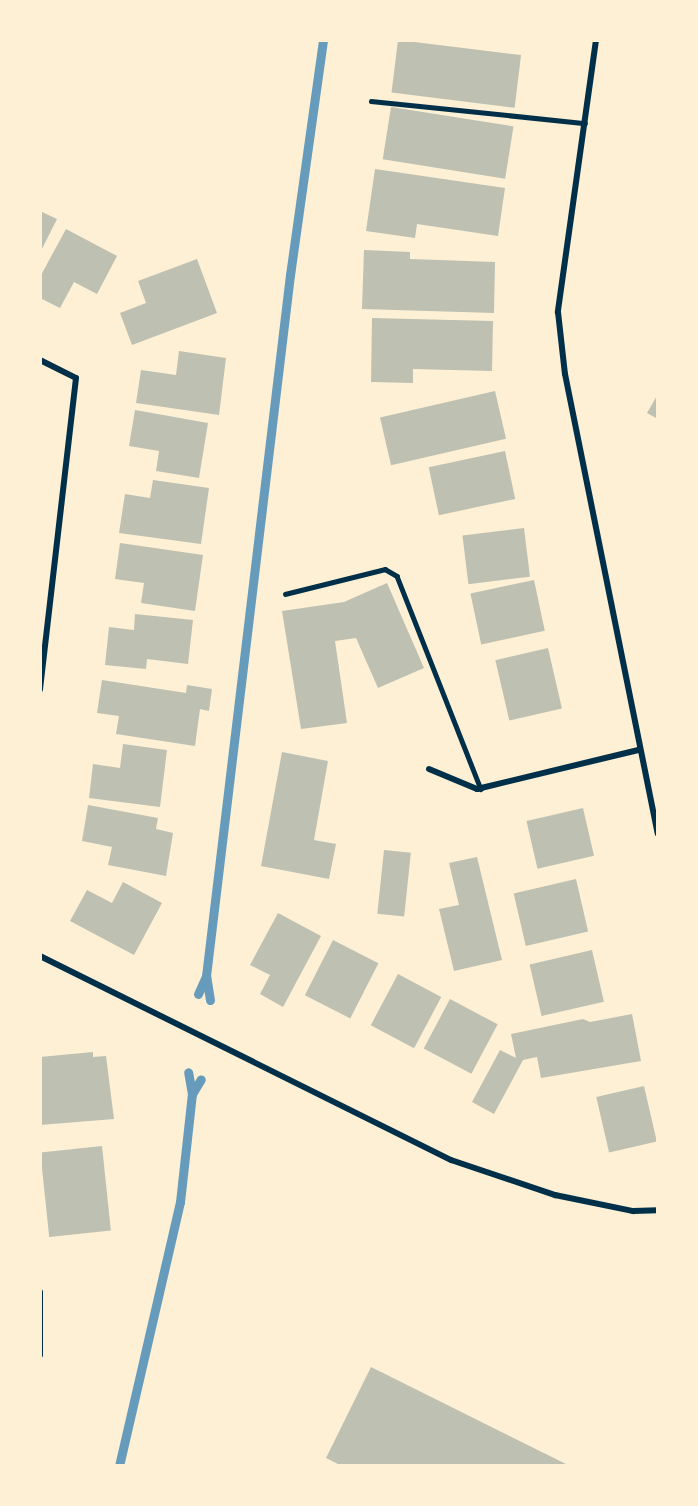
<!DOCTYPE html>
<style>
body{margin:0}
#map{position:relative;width:698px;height:1506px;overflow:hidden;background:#fdf0d5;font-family:Lora,serif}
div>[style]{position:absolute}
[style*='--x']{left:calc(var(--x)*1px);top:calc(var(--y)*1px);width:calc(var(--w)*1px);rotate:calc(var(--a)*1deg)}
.stream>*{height:9px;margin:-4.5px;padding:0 4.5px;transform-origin:4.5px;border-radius:4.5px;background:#669bbc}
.building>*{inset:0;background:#bec0b2;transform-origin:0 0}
.service>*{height:4.5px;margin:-2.25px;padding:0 2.25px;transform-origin:2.25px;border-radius:2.25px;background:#003049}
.minor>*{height:6px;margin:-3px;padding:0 3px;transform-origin:3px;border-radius:3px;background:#003049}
span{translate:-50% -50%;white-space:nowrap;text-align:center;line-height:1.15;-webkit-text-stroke:6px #fdf0d5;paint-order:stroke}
.frame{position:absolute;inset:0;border:42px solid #fdf0d5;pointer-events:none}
</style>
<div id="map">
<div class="stream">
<i style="--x:198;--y:994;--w:20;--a:-66"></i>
<i style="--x:210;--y:1000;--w:24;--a:-99"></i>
<i style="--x:206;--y:976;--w:706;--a:-83.17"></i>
<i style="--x:290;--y:275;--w:237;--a:-82"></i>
<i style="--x:192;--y:1094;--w:17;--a:-59"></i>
<i style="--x:119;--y:1466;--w:271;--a:-77"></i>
<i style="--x:180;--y:1202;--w:109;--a:-83.7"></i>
<i style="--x:192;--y:1094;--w:22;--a:-100"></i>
</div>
<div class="building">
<i style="left:398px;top:40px;width:124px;height:53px;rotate:7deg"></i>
<i style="left:391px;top:107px;width:124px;height:53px;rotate:9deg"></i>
<i style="clip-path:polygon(375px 169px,505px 188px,498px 236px,417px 224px,415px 238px,366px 231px)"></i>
<i style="clip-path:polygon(40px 211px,57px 219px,40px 253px)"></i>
<i style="clip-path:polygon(66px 229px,117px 256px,97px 294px,74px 282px,60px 308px,40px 298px,40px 277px)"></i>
<i style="clip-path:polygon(364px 250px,410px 252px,410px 259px,495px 262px,494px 313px,362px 309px)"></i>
<i style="clip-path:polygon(197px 259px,217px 313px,132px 345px,120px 313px,146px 303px,138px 281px)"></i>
<i style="clip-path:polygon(372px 318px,493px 321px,492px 371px,413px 369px,413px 383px,371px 382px)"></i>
<i style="clip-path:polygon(179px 351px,226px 358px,219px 415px,136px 403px,141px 370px,176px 375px)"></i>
<i style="left:495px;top:391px;width:49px;height:118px;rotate:77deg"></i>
<i style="clip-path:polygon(658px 394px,658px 419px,647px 413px)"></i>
<i style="clip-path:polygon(135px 410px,208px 423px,199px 478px,156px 471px,159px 451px,129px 446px)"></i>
<i style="left:505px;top:451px;width:49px;height:78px;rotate:78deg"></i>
<i style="clip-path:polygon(153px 480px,209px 488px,201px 544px,119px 533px,125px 494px,150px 498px)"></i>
<i style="left:524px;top:528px;width:49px;height:62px;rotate:83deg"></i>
<i style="clip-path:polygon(120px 543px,203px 555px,195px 611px,141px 603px,144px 583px,115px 579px)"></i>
<i style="left:534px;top:580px;width:52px;height:65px;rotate:78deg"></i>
<i style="clip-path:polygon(387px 583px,424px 668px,378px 688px,356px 638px,335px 641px,347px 723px,301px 729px,282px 611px,344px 602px)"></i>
<i style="clip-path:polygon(135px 614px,193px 620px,188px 664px,147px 659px,146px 669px,105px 665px,109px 627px,134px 630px)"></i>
<i style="left:548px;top:648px;width:62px;height:54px;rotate:77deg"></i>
<i style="clip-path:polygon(102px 680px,186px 693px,187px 685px,212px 689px,209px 711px,200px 709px,195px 746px,116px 734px,119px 716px,97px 713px)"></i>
<i style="clip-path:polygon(123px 744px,167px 750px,160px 807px,89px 798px,93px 764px,120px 768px)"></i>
<i style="clip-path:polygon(282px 752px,328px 761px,314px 840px,336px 844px,329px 879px,261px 866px)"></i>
<i style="clip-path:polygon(88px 805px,158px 818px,156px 829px,173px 833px,166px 876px,108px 865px,112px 847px,82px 841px)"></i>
<i style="left:583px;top:808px;width:49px;height:58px;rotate:77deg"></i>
<i style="left:384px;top:850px;width:27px;height:64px;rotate:6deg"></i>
<i style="clip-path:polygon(477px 857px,502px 960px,454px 971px,439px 909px,459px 905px,449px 863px)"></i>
<i style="left:576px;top:879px;width:54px;height:64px;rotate:77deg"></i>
<i style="clip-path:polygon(123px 882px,162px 903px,134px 955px,70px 921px,87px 890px,112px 903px)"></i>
<i style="clip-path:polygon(278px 913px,321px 936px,283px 1007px,260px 994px,270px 975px,250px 965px)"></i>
<i style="left:333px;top:940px;width:51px;height:62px;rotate:27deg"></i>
<i style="left:592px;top:950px;width:53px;height:64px;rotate:77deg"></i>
<i style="left:398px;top:974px;width:49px;height:58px;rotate:28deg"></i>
<i style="left:450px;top:999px;width:54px;height:56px;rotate:28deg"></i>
<i style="clip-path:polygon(632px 1014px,641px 1061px,541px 1078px,537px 1057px,523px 1060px,494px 1114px,472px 1102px,500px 1050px,516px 1058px,511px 1034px,583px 1019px,590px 1022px)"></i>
<i style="clip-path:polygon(93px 1052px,93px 1057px,106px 1056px,114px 1119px,40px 1125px,40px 1057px)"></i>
<i style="left:644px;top:1086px;width:57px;height:49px;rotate:77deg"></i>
<i style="left:102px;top:1146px;width:85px;height:62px;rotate:84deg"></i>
<i style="clip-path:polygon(371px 1367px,570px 1466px,342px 1466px,326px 1458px)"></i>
</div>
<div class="service">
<i style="--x:371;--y:101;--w:215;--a:5.9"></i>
<i style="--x:285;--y:594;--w:103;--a:-14"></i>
<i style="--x:385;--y:569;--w:14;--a:30"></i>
<i style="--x:397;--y:576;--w:229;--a:68.5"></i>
</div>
<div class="minor">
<i style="--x:596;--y:40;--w:275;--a:98"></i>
<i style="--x:558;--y:312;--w:62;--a:83.6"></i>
<i style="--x:565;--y:374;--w:469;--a:78.6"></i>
<i style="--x:40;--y:360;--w:40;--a:26.6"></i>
<i style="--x:76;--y:378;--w:314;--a:96.6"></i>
<i style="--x:429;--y:769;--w:52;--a:22.6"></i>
<i style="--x:477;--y:789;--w:166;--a:-13.6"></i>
<i style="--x:40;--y:956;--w:459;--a:26.4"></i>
<i style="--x:451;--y:1160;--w:110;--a:18.6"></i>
<i style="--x:555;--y:1195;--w:80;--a:11.6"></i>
<i style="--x:633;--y:1211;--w:25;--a:-2"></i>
<i style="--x:40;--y:1292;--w:63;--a:90"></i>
</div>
<div class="frame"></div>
</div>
